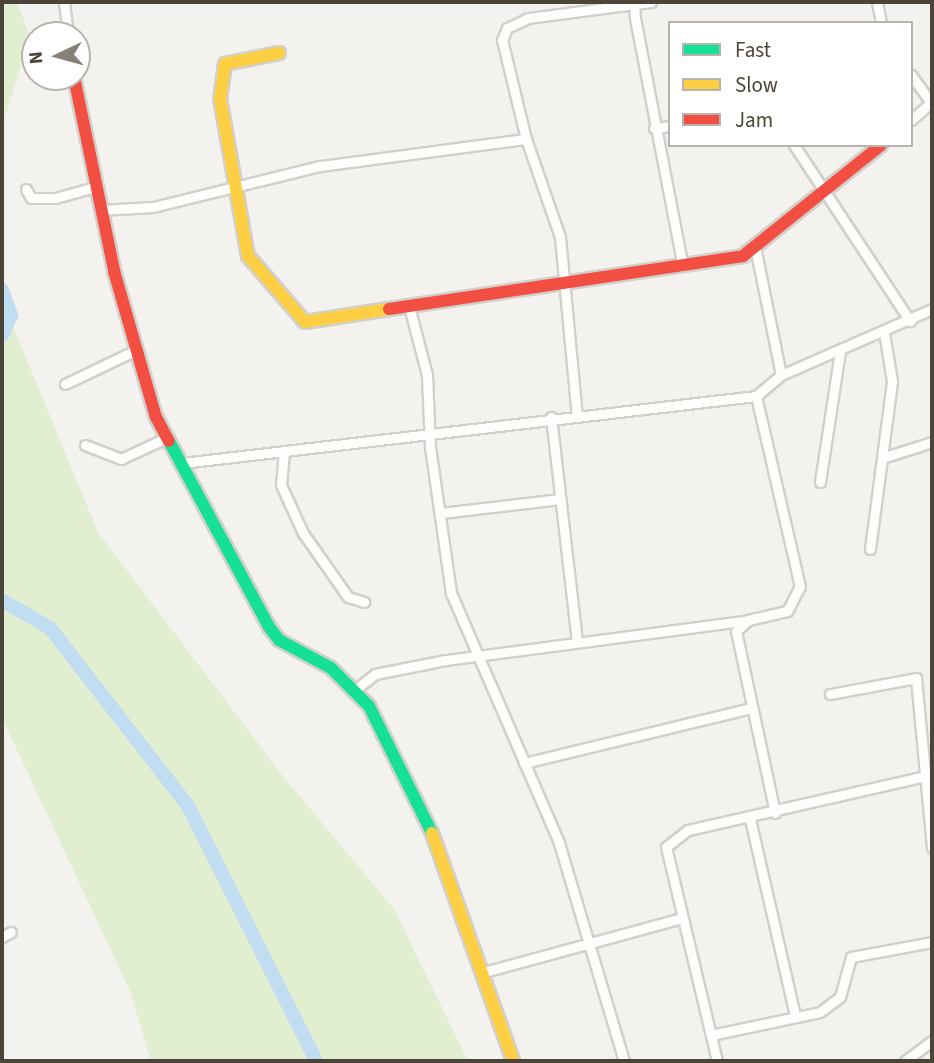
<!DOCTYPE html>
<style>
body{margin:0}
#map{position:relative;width:934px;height:1063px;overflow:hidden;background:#f4f2ee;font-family:"Source Sans 3",sans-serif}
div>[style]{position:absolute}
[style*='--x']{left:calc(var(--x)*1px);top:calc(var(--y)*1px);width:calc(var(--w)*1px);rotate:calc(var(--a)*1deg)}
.green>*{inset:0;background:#e1eecf}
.river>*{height:14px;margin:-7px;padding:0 7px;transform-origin:7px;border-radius:7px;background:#c0ddf1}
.roads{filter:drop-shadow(2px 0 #d2d0cb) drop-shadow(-2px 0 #d2d0cb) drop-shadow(0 2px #d2d0cb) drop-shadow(0 -2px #d2d0cb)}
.street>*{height:9px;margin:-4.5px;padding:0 4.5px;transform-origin:4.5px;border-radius:4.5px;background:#fdfdfc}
.fast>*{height:12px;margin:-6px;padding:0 6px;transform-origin:6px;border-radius:6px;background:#16e098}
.slow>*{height:12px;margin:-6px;padding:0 6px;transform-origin:6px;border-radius:6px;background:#ffcf43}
.jam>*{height:12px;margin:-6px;padding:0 6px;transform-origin:6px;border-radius:6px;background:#f24e42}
span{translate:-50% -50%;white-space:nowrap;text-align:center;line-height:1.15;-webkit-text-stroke:5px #fff;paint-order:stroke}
.frame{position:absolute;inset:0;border:4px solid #4b4439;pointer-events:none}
.legend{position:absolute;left:668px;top:21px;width:245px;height:126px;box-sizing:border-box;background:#fff;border:2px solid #b7b4b0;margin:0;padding:9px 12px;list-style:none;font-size:21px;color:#4b4439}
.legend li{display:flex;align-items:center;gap:14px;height:35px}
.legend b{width:35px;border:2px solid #b7b4b0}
.north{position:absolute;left:21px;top:21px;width:70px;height:70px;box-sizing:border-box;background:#fff;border:2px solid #b7b4b0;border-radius:50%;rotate:265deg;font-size:19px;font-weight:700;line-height:28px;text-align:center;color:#4b4439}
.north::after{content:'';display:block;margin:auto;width:24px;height:32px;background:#868178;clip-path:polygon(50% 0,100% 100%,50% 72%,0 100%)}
</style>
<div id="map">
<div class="green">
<i style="clip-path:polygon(2px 2px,17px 2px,30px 36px,2px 127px)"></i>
<i style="clip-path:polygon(2px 300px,98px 532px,282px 775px,394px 909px,468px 1061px,151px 1061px,130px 991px,2px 718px)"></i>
</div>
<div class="river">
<i style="--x:2;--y:290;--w:27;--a:70"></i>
<i style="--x:11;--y:315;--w:22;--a:114"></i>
<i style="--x:2;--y:600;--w:56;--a:30.3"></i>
<i style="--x:50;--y:628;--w:225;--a:52.2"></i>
<i style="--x:188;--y:806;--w:285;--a:63.3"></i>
</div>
<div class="roads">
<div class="street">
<i style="--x:64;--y:2;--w:33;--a:83"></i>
<i style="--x:651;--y:2;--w:17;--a:173"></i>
<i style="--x:634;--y:4;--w:14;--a:86"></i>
<i style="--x:635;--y:18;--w:249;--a:79.1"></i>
<i style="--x:877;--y:2;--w:21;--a:79"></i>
<i style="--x:911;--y:75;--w:36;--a:54"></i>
<i style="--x:911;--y:120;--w:28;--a:-41"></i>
<i style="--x:654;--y:128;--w:16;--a:-7"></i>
<i style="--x:794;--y:145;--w:211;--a:56.6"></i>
<i style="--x:26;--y:189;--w:10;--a:61"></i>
<i style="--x:31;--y:198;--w:24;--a:0"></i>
<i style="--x:55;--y:198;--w:41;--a:-15.4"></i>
<i style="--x:100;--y:210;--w:53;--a:-3.2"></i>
<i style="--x:153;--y:207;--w:172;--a:-13.8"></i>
<i style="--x:320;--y:166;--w:208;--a:-7.5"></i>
<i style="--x:755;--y:247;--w:131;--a:78.5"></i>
<i style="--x:409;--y:306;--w:71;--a:75.4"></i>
<i style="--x:427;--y:375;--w:72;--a:87.6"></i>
<i style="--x:430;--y:447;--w:148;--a:81.8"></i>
<i style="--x:451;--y:593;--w:272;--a:66.6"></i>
<i style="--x:559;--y:843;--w:227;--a:73.4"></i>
<i style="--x:65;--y:384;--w:76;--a:-25.6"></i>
<i style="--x:756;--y:396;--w:195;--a:77"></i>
<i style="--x:800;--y:586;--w:28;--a:117"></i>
<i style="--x:787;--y:611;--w:40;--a:167"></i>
<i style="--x:748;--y:620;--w:16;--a:137"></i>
<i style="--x:736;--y:631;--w:186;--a:77.9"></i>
<i style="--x:551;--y:417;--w:226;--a:83.4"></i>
<i style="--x:577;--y:417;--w:181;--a:-95.4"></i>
<i style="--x:560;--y:237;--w:104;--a:-109.1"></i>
<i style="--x:526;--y:139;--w:102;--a:-103.6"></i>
<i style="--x:502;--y:40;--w:13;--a:-67"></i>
<i style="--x:507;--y:28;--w:23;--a:-25"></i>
<i style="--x:528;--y:18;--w:107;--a:-7.5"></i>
<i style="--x:85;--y:445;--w:39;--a:21"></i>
<i style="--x:121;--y:459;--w:50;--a:-25"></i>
<i style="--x:284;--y:451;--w:34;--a:95"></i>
<i style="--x:281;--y:485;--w:53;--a:65.4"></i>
<i style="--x:303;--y:533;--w:78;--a:54.9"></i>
<i style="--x:348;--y:597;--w:17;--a:17"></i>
<i style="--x:885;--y:457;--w:49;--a:-17.7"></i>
<i style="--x:182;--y:463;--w:578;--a:-6.66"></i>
<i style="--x:756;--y:396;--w:33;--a:-40"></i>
<i style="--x:781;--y:375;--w:165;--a:-23.6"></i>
<i style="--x:820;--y:482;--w:133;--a:-81.3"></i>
<i style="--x:441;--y:513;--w:120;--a:-6.7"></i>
<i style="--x:870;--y:549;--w:169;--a:-82.5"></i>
<i style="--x:892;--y:381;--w:50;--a:-99.3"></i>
<i style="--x:356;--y:689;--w:24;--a:-38"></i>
<i style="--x:375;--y:674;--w:72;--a:-11.2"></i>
<i style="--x:446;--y:660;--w:305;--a:-7.5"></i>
<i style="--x:830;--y:694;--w:87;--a:-10.5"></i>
<i style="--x:916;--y:678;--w:170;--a:84.6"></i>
<i style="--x:524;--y:763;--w:235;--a:-13.6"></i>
<i style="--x:750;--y:819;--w:202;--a:77.1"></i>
<i style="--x:2;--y:937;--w:10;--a:-29"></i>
<i style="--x:488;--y:971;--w:197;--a:-15.3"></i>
<i style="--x:711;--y:1035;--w:111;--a:-11.9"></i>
<i style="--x:820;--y:1012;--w:25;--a:-37"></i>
<i style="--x:840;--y:997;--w:41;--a:-74.6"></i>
<i style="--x:851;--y:957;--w:82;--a:-10.5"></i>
<i style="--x:717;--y:1061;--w:220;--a:-103.4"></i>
<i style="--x:666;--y:847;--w:28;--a:-38"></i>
<i style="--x:688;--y:830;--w:243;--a:-12.8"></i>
<i style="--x:905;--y:1061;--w:34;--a:-37"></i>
</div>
<div class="fast">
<i style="--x:169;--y:441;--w:211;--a:61.7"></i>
<i style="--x:269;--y:627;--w:16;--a:52"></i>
<i style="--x:279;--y:640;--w:59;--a:28.3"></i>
<i style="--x:331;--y:668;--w:54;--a:45"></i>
<i style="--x:369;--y:706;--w:142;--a:63.6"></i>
</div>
<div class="slow">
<i style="--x:279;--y:53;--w:55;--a:168.5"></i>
<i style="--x:225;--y:64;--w:34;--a:98"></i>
<i style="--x:220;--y:98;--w:160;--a:80"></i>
<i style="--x:248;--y:256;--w:87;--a:49.2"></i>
<i style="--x:305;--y:322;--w:85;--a:-8.8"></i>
<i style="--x:432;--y:833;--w:242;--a:70.4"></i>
</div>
<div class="jam">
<i style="--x:74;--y:77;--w:198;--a:78.3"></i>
<i style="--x:114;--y:271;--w:152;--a:74"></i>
<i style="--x:156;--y:417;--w:27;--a:62"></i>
<i style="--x:389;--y:309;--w:358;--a:-8.5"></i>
<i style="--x:743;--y:256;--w:177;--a:-38.8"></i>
</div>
</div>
<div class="frame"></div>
<ul class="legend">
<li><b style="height:9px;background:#16e098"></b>Fast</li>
<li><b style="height:9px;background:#ffcf43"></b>Slow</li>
<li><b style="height:9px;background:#f24e42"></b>Jam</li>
</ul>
<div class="north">N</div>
</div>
